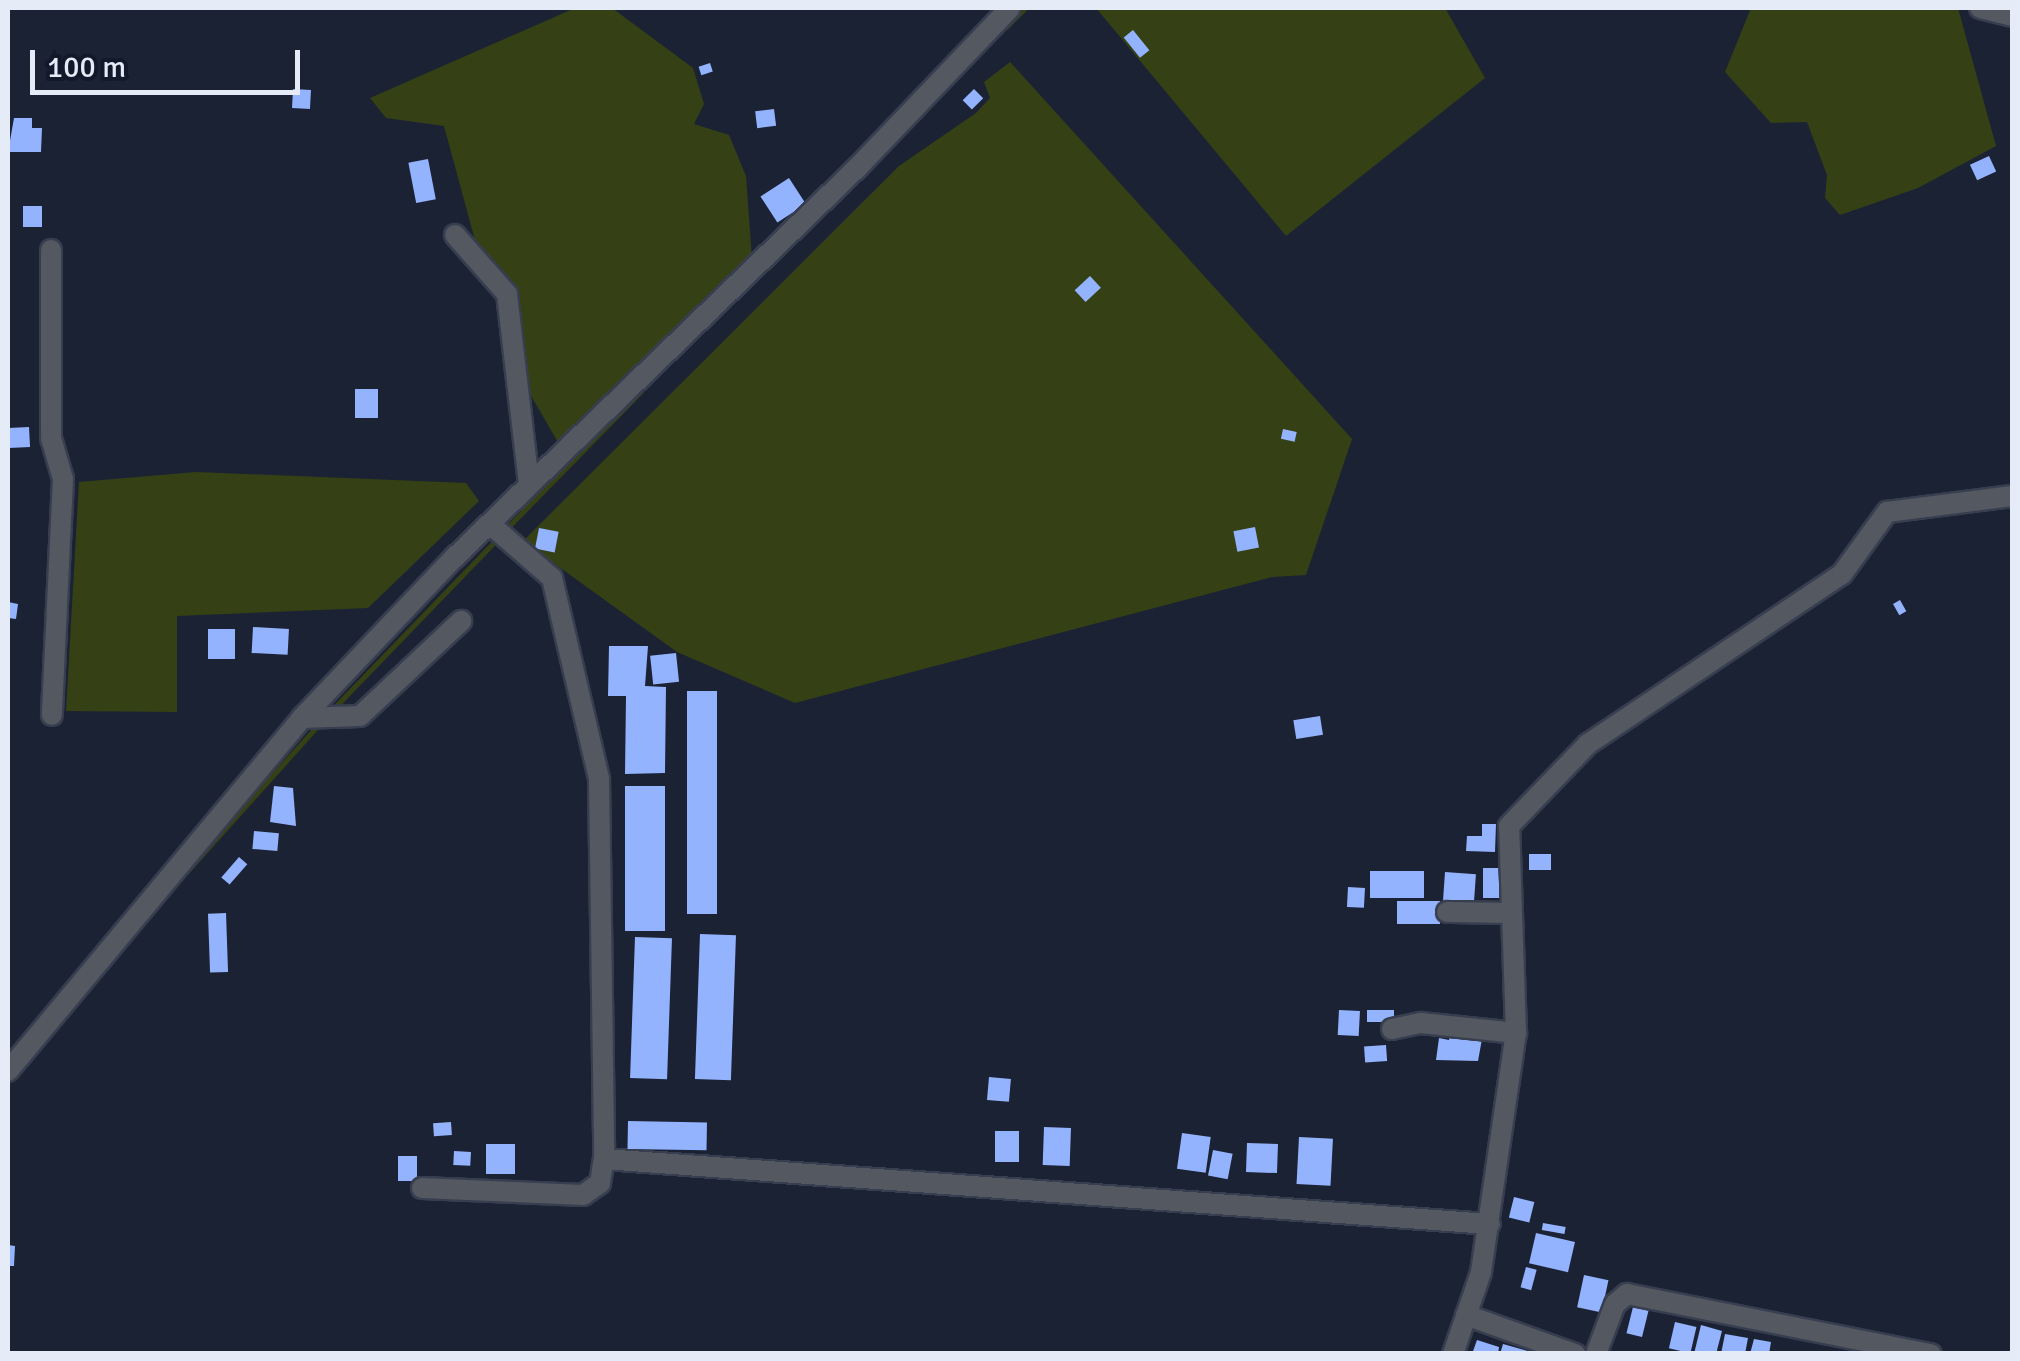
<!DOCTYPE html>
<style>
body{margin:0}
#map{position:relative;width:2020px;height:1361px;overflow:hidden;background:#1b2234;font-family:Signika,sans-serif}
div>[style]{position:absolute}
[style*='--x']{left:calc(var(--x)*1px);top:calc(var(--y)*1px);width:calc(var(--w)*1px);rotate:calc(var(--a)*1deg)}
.water>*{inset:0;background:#354114}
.stream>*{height:5px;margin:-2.5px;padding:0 2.5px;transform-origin:2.5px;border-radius:2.5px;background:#354114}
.building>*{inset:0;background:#94b3fe;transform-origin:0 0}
.roads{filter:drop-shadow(2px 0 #373e4f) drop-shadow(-2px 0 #373e4f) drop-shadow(0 2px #373e4f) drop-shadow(0 -2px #373e4f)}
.street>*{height:20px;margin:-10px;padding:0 10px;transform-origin:10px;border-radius:10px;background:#545861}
span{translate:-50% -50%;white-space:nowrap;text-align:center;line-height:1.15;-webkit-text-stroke:10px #12192a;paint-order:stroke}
.frame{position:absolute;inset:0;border:10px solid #e5ebf7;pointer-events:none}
.scale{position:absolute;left:30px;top:50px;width:270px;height:45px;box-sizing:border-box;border:5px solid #e5ebf7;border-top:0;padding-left:12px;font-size:30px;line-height:35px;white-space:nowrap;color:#e5ebf7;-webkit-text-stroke:8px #12192a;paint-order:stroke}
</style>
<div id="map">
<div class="water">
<i style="clip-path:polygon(575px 8px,612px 8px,693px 68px,704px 104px,694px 124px,729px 135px,746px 176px,752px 259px,559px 444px,530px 394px,519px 294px,476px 244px,444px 126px,386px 118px,370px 98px)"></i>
<i style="clip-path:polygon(1096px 8px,1445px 8px,1485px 78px,1286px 236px)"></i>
<i style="clip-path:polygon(1751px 8px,1958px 8px,1996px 146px,1918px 188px,1840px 215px,1825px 198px,1827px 175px,1807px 122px,1771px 123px,1725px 72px)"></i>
<i style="clip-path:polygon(1010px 62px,1352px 439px,1306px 575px,1272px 577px,795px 703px,677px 652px,523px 541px,899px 166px,976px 113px,990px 98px,984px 82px)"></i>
<i style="clip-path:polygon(196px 472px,466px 483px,479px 501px,368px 608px,177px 616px,177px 712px,66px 711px,79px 482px)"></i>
</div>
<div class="stream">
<i style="--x:1006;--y:27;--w:27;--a:-45"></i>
<i style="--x:505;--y:530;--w:194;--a:-45.6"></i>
<i style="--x:332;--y:710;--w:239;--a:-46"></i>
<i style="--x:188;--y:870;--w:195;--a:-48.1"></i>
</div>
<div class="building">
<i style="left:1133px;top:30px;width:26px;height:12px;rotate:51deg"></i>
<i style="left:710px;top:63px;width:9px;height:12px;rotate:72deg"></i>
<i style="left:293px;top:89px;width:18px;height:19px;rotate:3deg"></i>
<i style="left:974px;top:89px;width:13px;height:16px;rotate:45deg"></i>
<i style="left:774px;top:109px;width:17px;height:19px;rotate:83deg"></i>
<i style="clip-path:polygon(14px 118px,32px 118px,32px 128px,42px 128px,41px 152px,8px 152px)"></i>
<i style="left:1989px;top:156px;width:17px;height:21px;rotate:65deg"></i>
<i style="left:428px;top:159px;width:41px;height:20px;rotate:79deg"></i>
<i style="left:789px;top:178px;width:31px;height:34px;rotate:57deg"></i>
<i style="left:23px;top:206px;width:19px;height:21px"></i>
<i style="left:1090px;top:276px;width:16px;height:21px;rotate:47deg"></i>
<i style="left:355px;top:389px;width:23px;height:29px"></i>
<i style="left:29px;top:427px;width:20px;height:21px;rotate:87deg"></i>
<i style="left:1283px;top:429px;width:14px;height:10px;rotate:12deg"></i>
<i style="left:1255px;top:527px;width:21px;height:22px;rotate:79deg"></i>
<i style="left:539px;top:528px;width:20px;height:21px;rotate:11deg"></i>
<i style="left:1900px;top:600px;width:13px;height:8px;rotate:61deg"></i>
<i style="clip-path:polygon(8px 602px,18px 604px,16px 619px,8px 618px)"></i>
<i style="left:253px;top:627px;width:36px;height:26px;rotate:3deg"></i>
<i style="left:208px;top:629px;width:27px;height:30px"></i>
<i style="clip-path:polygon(609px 646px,648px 646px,645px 686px,666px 687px,665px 773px,625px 774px,626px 696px,608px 696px)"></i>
<i style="left:676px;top:653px;width:29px;height:26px;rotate:84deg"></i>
<i style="left:687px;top:691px;width:30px;height:223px"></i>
<i style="left:1320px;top:716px;width:19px;height:27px;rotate:81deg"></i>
<i style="clip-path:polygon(274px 786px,293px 788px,296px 826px,270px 822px)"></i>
<i style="left:625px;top:786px;width:40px;height:145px"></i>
<i style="clip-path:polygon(1482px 824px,1496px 824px,1495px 852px,1466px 851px,1467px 836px,1482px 836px)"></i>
<i style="left:254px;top:831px;width:25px;height:18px;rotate:5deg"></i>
<i style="left:1529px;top:854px;width:22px;height:16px"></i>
<i style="left:239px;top:857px;width:11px;height:27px;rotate:41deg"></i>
<i style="left:1483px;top:868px;width:23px;height:30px"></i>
<i style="left:1370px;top:871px;width:54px;height:27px"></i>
<i style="left:1445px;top:872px;width:31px;height:38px;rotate:4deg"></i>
<i style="left:1348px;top:887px;width:17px;height:20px;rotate:3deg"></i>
<i style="left:1397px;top:901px;width:43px;height:23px"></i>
<i style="left:226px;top:913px;width:59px;height:18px;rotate:88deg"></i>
<i style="left:700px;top:934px;width:36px;height:145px;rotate:2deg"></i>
<i style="left:635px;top:937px;width:37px;height:141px;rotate:2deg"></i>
<i style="left:1339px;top:1010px;width:21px;height:25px;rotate:3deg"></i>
<i style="left:1367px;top:1010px;width:27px;height:12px"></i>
<i style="clip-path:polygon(1450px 1034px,1482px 1039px,1478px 1061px,1436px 1060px,1439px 1038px,1449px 1040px)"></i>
<i style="left:1386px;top:1045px;width:16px;height:22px;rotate:86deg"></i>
<i style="left:989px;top:1077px;width:22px;height:23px;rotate:5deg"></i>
<i style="left:628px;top:1121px;width:79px;height:28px;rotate:1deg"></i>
<i style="left:451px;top:1122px;width:13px;height:18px;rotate:86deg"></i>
<i style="left:1044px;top:1127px;width:27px;height:38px;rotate:2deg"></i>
<i style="left:995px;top:1131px;width:24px;height:31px"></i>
<i style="left:1182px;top:1133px;width:29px;height:36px;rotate:8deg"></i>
<i style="left:1299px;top:1137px;width:34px;height:47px;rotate:3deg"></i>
<i style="left:1247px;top:1143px;width:31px;height:29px;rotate:2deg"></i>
<i style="left:486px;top:1144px;width:29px;height:30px"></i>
<i style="left:1213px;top:1150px;width:20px;height:26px;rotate:11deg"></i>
<i style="left:454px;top:1151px;width:17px;height:14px;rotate:3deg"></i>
<i style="left:398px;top:1156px;width:19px;height:25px"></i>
<i style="left:1514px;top:1197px;width:21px;height:21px;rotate:14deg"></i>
<i style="left:1543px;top:1223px;width:23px;height:7px;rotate:10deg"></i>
<i style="left:1536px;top:1233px;width:40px;height:31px;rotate:13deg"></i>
<i style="clip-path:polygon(8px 1245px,15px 1246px,14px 1266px,8px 1266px)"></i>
<i style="left:1526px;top:1267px;width:11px;height:21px;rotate:15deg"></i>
<i style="left:1584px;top:1275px;width:25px;height:33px;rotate:12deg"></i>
<i style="left:1633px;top:1307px;width:16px;height:27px;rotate:14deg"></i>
<i style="left:1675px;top:1322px;width:22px;height:27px;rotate:13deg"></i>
<i style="clip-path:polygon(1701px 1325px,1722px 1331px,1716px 1354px,1694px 1354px)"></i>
<i style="clip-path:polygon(1725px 1334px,1748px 1338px,1745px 1354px,1721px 1354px)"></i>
<i style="clip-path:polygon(1754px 1339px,1771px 1342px,1769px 1354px,1750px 1354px)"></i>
<i style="clip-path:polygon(1477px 1340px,1499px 1347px,1498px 1354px,1472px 1354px)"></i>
<i style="clip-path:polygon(1503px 1344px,1531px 1352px,1531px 1354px,1500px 1354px)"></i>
</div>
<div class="roads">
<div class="street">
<i style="--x:1980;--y:8;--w:33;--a:14"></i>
<i style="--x:455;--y:235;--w:79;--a:48.6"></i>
<i style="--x:507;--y:294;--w:191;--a:83.4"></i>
<i style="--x:51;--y:250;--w:188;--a:90"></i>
<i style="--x:51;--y:438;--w:43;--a:73.7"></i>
<i style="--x:63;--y:479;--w:236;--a:92.7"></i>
<i style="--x:490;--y:524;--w:82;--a:41.1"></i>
<i style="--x:552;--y:578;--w:206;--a:76.8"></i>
<i style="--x:599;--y:779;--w:380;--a:89.2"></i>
<i style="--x:604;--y:1159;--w:888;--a:4.2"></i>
<i style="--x:302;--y:718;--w:58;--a:-2"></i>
<i style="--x:360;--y:716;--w:139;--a:-43.2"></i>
<i style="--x:1447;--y:912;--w:65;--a:0.9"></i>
<i style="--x:1392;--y:1029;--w:30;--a:-12"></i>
<i style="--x:1421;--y:1023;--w:96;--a:6"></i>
<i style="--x:8;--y:1071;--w:459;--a:-50.2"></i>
<i style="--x:302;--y:718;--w:221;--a:-46.5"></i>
<i style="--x:454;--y:558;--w:562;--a:-44.06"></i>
<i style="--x:858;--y:167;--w:220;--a:-46.3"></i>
<i style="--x:422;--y:1188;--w:161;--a:2.5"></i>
<i style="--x:583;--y:1195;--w:21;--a:-35"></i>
<i style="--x:600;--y:1183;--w:24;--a:-81"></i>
<i style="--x:1466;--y:1315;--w:116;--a:19.7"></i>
<i style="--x:1453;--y:1354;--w:87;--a:-71.1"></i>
<i style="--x:1481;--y:1272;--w:242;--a:-81.7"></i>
<i style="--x:1516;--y:1033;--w:207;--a:-91.9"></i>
<i style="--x:1509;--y:826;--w:114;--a:-46.1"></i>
<i style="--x:1588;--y:744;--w:306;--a:-33.8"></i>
<i style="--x:1842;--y:574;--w:77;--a:-54"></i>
<i style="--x:1887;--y:512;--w:126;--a:-7.3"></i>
<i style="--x:1596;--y:1354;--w:53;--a:-69.2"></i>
<i style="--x:1615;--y:1304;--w:16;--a:-40"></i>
<i style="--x:1627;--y:1294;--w:310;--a:11.2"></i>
</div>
</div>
<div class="frame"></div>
<div class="scale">100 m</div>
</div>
